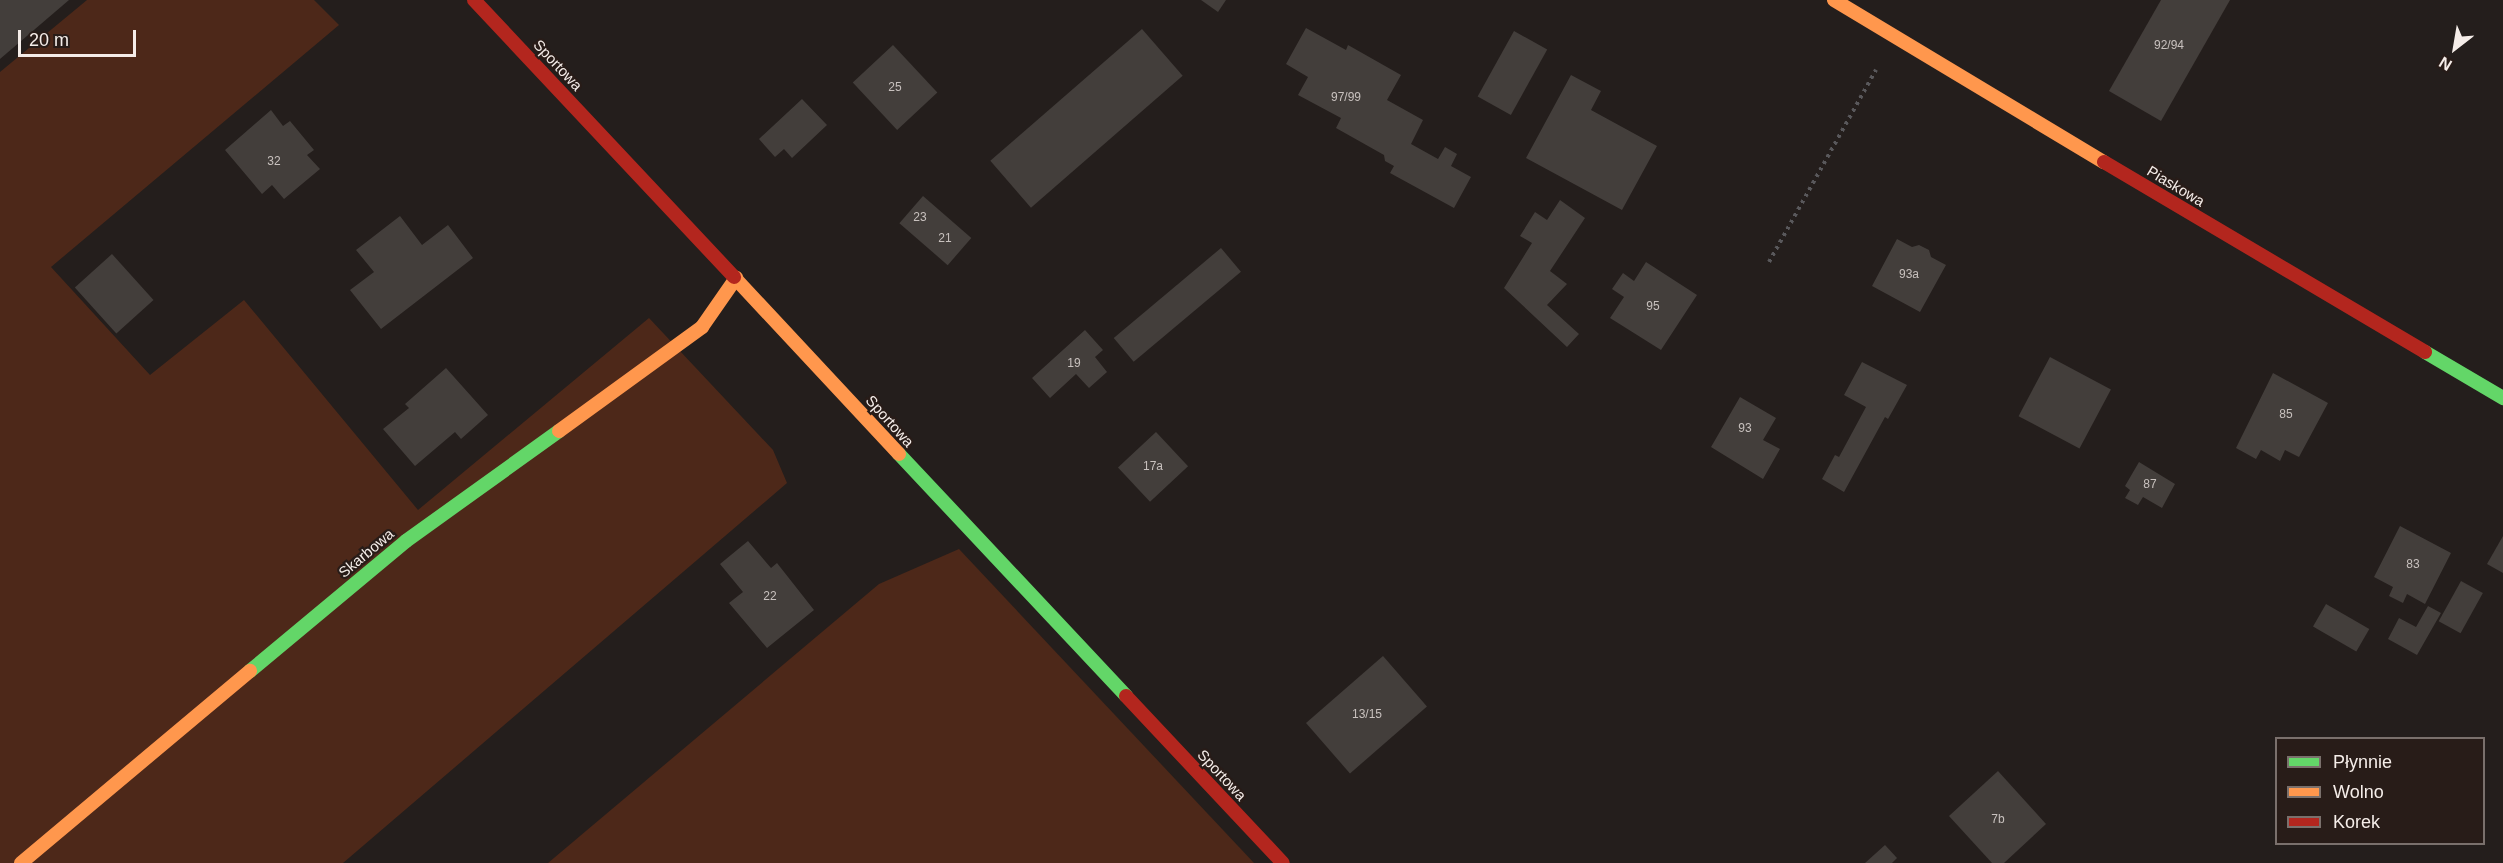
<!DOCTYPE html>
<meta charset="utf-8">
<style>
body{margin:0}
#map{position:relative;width:2503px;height:863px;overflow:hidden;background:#241e1c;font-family:Helvetica,sans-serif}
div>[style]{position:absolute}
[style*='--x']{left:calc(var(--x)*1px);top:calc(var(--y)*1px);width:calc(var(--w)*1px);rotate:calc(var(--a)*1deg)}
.green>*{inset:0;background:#4d2819}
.building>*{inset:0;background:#433e3b;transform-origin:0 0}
.path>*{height:4px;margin-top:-2px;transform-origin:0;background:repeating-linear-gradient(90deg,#59585b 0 3px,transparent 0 7.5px)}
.fast>*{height:14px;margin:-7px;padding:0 7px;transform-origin:7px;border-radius:7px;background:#63d668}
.slow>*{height:14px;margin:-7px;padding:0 7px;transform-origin:7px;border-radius:7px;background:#ff974d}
.jam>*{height:14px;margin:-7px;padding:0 7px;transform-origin:7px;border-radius:7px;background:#b3261e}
span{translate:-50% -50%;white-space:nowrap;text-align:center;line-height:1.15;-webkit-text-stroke:4.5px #281c18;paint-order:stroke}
.number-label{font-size:12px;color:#c8c1be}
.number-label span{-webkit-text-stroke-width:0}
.street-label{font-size:15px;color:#f5ede9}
.legend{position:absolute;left:2275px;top:737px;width:210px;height:108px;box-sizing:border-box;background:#281c18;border:2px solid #7a706c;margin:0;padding:8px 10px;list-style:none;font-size:18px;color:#f5ede9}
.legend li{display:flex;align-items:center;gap:12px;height:30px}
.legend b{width:30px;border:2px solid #7a706c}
.north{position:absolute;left:2425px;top:18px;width:60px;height:60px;-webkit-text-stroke:4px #281c18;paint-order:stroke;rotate:211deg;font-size:16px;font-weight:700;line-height:24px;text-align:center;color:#f5ede9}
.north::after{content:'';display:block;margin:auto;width:21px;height:27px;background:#f5ede9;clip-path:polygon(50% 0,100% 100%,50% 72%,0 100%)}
.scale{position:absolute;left:18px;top:30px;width:118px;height:27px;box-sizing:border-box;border:3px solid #f5ede9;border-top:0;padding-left:8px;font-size:18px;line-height:21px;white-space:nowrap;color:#f5ede9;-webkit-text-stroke:4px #281c18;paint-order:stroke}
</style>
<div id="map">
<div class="green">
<i style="clip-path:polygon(87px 0,314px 0,339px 25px,51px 267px,150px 375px,244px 300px,418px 510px,649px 318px,773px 450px,787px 483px,343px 863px,0 863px,0 72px)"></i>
<i style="clip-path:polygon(959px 549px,1254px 863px,548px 863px,879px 584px)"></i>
</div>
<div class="building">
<i style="clip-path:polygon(0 0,69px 0,0 59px)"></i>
<i style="clip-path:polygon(1201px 0,1226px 0,1218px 12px)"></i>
<i style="clip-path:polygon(2161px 0,2230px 0,2161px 121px,2109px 91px)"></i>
<i style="clip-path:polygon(1306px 28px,1346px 50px,1348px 45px,1401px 75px,1387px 100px,1423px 120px,1411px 144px,1438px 159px,1445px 147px,1457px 154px,1451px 166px,1471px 177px,1454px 208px,1390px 173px,1394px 166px,1385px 161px,1384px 155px,1336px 128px,1341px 118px,1298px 95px,1308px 77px,1286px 64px)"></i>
<i style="left:1142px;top:29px;width:62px;height:201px;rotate:49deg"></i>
<i style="left:1514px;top:31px;width:38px;height:75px;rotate:29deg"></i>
<i style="left:893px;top:45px;width:65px;height:55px;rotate:47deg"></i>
<i style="clip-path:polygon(1571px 75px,1601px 91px,1591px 110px,1657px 146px,1622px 210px,1526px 158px)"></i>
<i style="clip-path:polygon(802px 99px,827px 125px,792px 158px,784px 149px,775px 157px,759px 139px)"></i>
<i style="clip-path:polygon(271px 110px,283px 126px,290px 121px,314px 150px,307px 155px,320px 169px,284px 199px,272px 185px,262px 194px,225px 150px)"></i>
<i style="left:923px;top:196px;width:64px;height:36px;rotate:41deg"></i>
<i style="clip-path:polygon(1560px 200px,1585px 218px,1550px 271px,1567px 284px,1547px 305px,1579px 334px,1567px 347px,1504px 288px,1532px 243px,1520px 236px,1535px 212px,1547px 220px)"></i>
<i style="clip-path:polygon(400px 216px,422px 245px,448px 225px,473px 258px,381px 329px,350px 290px,374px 272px,356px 250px)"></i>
<i style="clip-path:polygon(1897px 239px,1912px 247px,1919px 245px,1929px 250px,1931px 257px,1946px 265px,1920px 312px,1872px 286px)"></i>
<i style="left:1221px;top:248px;width:31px;height:140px;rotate:50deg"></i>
<i style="left:112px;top:254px;width:62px;height:50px;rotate:48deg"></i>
<i style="clip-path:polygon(1646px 262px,1697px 295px,1661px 350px,1610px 318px,1624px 297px,1612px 289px,1623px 273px,1634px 281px)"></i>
<i style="clip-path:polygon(1085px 330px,1103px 350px,1095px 357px,1107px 372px,1089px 388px,1076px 374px,1050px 398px,1032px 378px)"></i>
<i style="left:2050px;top:357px;width:69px;height:67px;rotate:28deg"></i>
<i style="clip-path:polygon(1862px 362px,1907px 385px,1888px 419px,1885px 417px,1844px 492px,1822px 479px,1835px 455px,1839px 457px,1866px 407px,1844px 395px)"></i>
<i style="clip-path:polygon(446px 368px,488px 415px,461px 439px,455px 432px,415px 466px,383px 429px,409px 408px,405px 404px)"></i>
<i style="clip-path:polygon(2273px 373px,2328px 403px,2299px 457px,2285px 450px,2280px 461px,2261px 450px,2256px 459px,2236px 448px)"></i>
<i style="clip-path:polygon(1740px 397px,1776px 418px,1763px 440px,1780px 449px,1763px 479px,1711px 447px)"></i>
<i style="left:1156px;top:432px;width:47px;height:52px;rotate:47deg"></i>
<i style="clip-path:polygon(2139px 462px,2175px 484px,2162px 508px,2143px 497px,2138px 505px,2125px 498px,2130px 490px,2125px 486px)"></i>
<i style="clip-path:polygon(2400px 526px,2451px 553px,2425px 604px,2407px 594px,2403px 603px,2389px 596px,2393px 587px,2374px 577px)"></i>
<i style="clip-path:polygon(2503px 536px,2503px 573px,2487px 564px)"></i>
<i style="clip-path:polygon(748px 541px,771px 568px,777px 563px,814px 610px,767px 648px,729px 603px,743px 592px,720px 564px)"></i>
<i style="left:2461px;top:581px;width:25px;height:46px;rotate:29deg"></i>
<i style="left:2326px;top:604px;width:50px;height:26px;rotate:30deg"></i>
<i style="clip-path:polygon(2428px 606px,2441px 613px,2417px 655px,2388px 639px,2399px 618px,2416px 627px)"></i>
<i style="left:1383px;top:656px;width:67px;height:102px;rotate:49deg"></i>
<i style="clip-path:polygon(1998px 771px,2046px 824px,2004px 863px,1992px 863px,1949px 816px)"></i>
<i style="clip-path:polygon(1885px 845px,1897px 858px,1892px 863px,1865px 863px)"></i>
</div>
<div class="path">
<i style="--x:1769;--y:262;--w:220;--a:-60.9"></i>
</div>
<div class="fast">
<i style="--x:2425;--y:352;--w:91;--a:30.5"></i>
<i style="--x:899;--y:454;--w:332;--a:46.8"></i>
<i style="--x:250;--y:671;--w:203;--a:-39.8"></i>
<i style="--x:406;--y:541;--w:188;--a:-35.7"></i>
</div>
<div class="slow">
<i style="--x:1834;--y:0;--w:315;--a:31"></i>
<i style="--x:734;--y:277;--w:242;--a:47"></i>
<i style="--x:559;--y:431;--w:177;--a:-36"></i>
<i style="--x:702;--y:327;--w:60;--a:-55.2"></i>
<i style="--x:21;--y:863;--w:299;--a:-40"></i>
</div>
<div class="jam">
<i style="--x:474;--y:0;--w:380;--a:46.8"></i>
<i style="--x:2104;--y:162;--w:373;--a:30.6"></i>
<i style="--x:1126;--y:696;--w:229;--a:46.8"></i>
</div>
<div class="number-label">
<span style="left:2169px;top:46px">92/94</span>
<span style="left:895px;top:88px">25</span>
<span style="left:1346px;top:98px">97/99</span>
<span style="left:274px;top:162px">32</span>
<span style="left:920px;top:218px">23</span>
<span style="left:945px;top:239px">21</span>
<span style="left:1909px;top:275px">93a</span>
<span style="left:1653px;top:307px">95</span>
<span style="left:1074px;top:364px">19</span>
<span style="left:2286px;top:415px">85</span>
<span style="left:1745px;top:429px">93</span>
<span style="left:1153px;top:467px">17a</span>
<span style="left:2150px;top:485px">87</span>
<span style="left:2413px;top:565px">83</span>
<span style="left:770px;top:597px">22</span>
<span style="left:1367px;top:715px">13/15</span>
<span style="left:1998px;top:820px">7b</span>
</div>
<div class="street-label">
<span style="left:558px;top:65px;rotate:47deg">Sportowa</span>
<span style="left:2176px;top:186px;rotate:31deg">Piaskowa</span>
<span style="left:890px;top:421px;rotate:48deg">Sportowa</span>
<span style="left:366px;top:553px;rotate:-40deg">Skarbowa</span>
<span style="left:1222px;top:775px;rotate:47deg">Sportowa</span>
</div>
<ul class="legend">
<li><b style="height:8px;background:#63d668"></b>Płynnie</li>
<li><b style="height:8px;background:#ff974d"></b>Wolno</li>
<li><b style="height:8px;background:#b3261e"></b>Korek</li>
</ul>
<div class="north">N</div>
<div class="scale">20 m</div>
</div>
